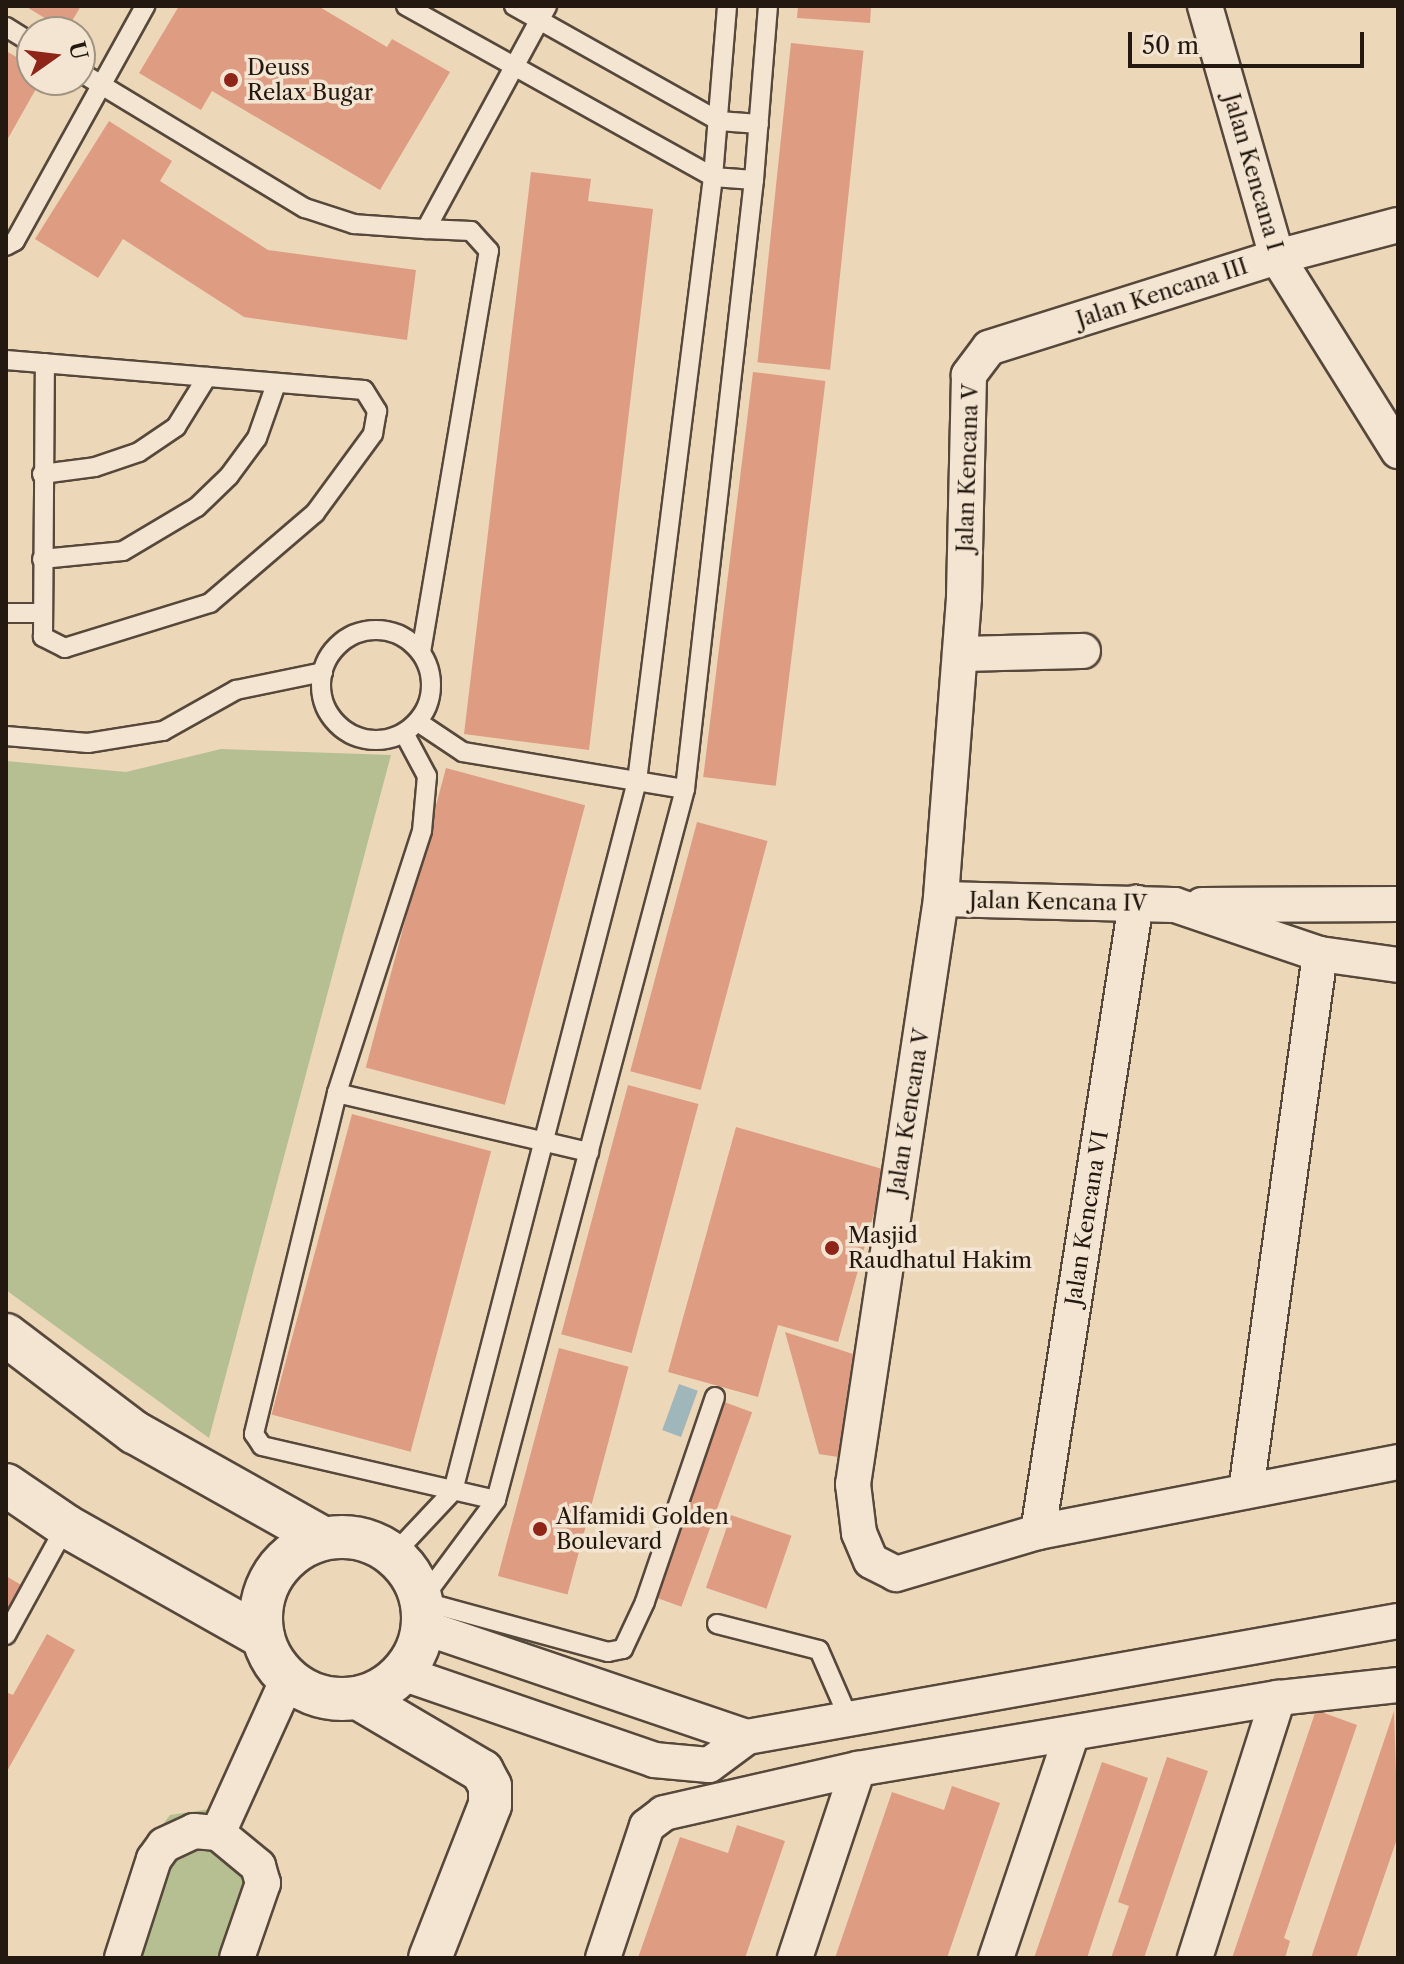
<!DOCTYPE html>
<style>
body{margin:0}
#map{position:relative;width:1404px;height:1964px;overflow:hidden;background:#ecd7b8;font-family:"Libre Caslon Text",serif}
div>[style]{position:absolute}
[style*='--x']{left:calc(var(--x)*1px);top:calc(var(--y)*1px);width:calc(var(--w)*1px);rotate:calc(var(--a)*1deg)}
.green>*{inset:0;background:#b5bf91}
.water>*{inset:0;background:#9fb6bb;transform-origin:0 0}
.building>*{inset:0;background:#de9d83;transform-origin:0 0}
.roads{filter:drop-shadow(2px 0 #56483b) drop-shadow(-2px 0 #56483b) drop-shadow(0 2px #56483b) drop-shadow(0 -2px #56483b)}
.service>*{height:18px;margin:-9px;padding:0 9px;transform-origin:9px;border-radius:9px;background:#f3e5d1}
.service>.ring{margin:-9px;padding:0;box-sizing:content-box;background:none;border:18px solid #f3e5d1;border-radius:50%}
.minor>*{height:34px;margin:-17px;padding:0 17px;transform-origin:17px;border-radius:17px;background:#f3e5d1}
.tertiary>*{height:42px;margin:-21px;padding:0 21px;transform-origin:21px;border-radius:21px;background:#f3e5d1}
.tertiary>.ring{margin:-21px;padding:0;box-sizing:content-box;background:none;border:42px solid #f3e5d1;border-radius:50%}
.dots>*{width:22px;height:22px;translate:-50% -50%;box-sizing:border-box;border:4px solid #f3e5d1;border-radius:50%}
span{translate:-50% -50%;white-space:nowrap;text-align:center;line-height:1.15;-webkit-text-stroke:7px #f3e5d1;paint-order:stroke}
.poi-label{font-size:22px;color:#241911}
.left{translate:0 -50%;text-align:left}
.street-label{font-size:22px;color:#241911}
.frame{position:absolute;inset:0;border:8px solid #241911;pointer-events:none}
.north{position:absolute;left:16px;top:16px;width:80px;height:80px;box-sizing:border-box;background:#f3e5d1;border:2px solid #a09384;border-radius:50%;rotate:76deg;font-size:22px;font-weight:700;line-height:32px;text-align:center;color:#241911}
.north::after{content:'';display:block;margin:auto;width:28px;height:36px;background:#8f2418;clip-path:polygon(50% 0,100% 100%,50% 72%,0 100%)}
.scale{position:absolute;left:1128px;top:32px;width:236px;height:36px;box-sizing:border-box;border:4px solid #241911;border-top:0;padding-left:10px;font-size:24px;line-height:28px;white-space:nowrap;color:#241911;-webkit-text-stroke:6px #f3e5d1;paint-order:stroke}
</style>
<div id="map">
<div class="green">
<i style="clip-path:polygon(221px 749px,391px 755px,209px 1438px,6px 1290px,6px 761px,126px 772px)"></i>
<i style="clip-path:polygon(210px 1809px,246px 1831px,275px 1886px,251px 1958px,104px 1958px,134px 1863px,170px 1815px)"></i>
</div>
<div class="water">
<i style="left:679px;top:1384px;width:20px;height:49px;rotate:20deg"></i>
</div>
<div class="building">
<i style="clip-path:polygon(25px 6px,81px 6px,66px 31px)"></i>
<i style="clip-path:polygon(179px 6px,318px 6px,387px 47px,392px 39px,450px 72px,380px 190px,212px 91px,201px 110px,139px 73px)"></i>
<i style="clip-path:polygon(798px 6px,871px 6px,870px 23px,797px 18px)"></i>
<i style="left:791px;top:43px;width:73px;height:321px;rotate:6deg"></i>
<i style="clip-path:polygon(6px 51px,32px 66px,32px 80px,41px 80px,6px 142px)"></i>
<i style="clip-path:polygon(109px 121px,172px 161px,160px 181px,268px 250px,416px 270px,407px 340px,244px 317px,123px 239px,98px 278px,35px 239px)"></i>
<i style="clip-path:polygon(531px 172px,591px 179px,588px 201px,653px 209px,589px 750px,464px 734px)"></i>
<i style="left:753px;top:372px;width:73px;height:408px;rotate:7deg"></i>
<i style="left:446px;top:768px;width:144px;height:310px;rotate:15deg"></i>
<i style="left:697px;top:822px;width:73px;height:258px;rotate:15deg"></i>
<i style="left:628px;top:1085px;width:73px;height:258px;rotate:15deg"></i>
<i style="left:352px;top:1114px;width:144px;height:311px;rotate:15deg"></i>
<i style="clip-path:polygon(736px 1127px,886px 1170px,838px 1342px,778px 1325px,758px 1397px,668px 1372px)"></i>
<i style="clip-path:polygon(785px 1332px,853px 1354px,838px 1457px,819px 1454px)"></i>
<i style="left:559px;top:1348px;width:72px;height:236px;rotate:15deg"></i>
<i style="left:724px;top:1402px;width:30px;height:207px;rotate:20deg"></i>
<i style="left:731px;top:1515px;width:64px;height:77px;rotate:19deg"></i>
<i style="clip-path:polygon(6px 1576px,23px 1586px,6px 1615px)"></i>
<i style="clip-path:polygon(47px 1634px,75px 1650px,6px 1773px,6px 1692px,13px 1695px)"></i>
<i style="clip-path:polygon(1316px 1710px,1357px 1725px,1284px 1938px,1290px 1941px,1285px 1958px,1232px 1958px)"></i>
<i style="clip-path:polygon(1394px 1711px,1398px 1836px,1356px 1958px,1311px 1958px)"></i>
<i style="clip-path:polygon(1167px 1757px,1208px 1771px,1144px 1958px,1111px 1958px,1129px 1906px,1118px 1902px)"></i>
<i style="clip-path:polygon(1102px 1762px,1148px 1778px,1102px 1913px,1087px 1958px,1034px 1958px)"></i>
<i style="clip-path:polygon(952px 1786px,1000px 1803px,947px 1958px,835px 1958px,892px 1792px,944px 1810px)"></i>
<i style="clip-path:polygon(737px 1825px,785px 1841px,745px 1958px,638px 1958px,680px 1837px,728px 1853px)"></i>
</div>
<div class="roads">
<div class="service">
<i style="--x:406;--y:6;--w:351;--a:29.1"></i>
<i style="--x:713;--y:177;--w:41;--a:4.2"></i>
<i style="--x:514;--y:6;--w:235;--a:29.3"></i>
<i style="--x:719;--y:121;--w:40;--a:4.3"></i>
<i style="--x:6;--y:27;--w:31;--a:32"></i>
<i style="--x:80;--y:72;--w:263;--a:31.2"></i>
<i style="--x:305;--y:208;--w:52;--a:18.1"></i>
<i style="--x:354;--y:224;--w:72;--a:4"></i>
<i style="--x:426;--y:229;--w:254;--a:-61.5"></i>
<i style="--x:6;--y:246;--w:10;--a:-29"></i>
<i style="--x:15;--y:241;--w:269;--a:-61"></i>
<i style="--x:6;--y:360;--w:359;--a:4.8"></i>
<i style="--x:364;--y:390;--w:25;--a:58"></i>
<i style="--x:377;--y:411;--w:23;--a:100"></i>
<i style="--x:373;--y:434;--w:98;--a:126.3"></i>
<i style="--x:315;--y:513;--w:138;--a:139.4"></i>
<i style="--x:210;--y:603;--w:152;--a:162.8"></i>
<i style="--x:65;--y:648;--w:25;--a:-153"></i>
<i style="--x:43;--y:637;--w:274;--a:-89.6"></i>
<i style="--x:42;--y:474;--w:53;--a:-7.5"></i>
<i style="--x:95;--y:467;--w:46;--a:-18.8"></i>
<i style="--x:139;--y:452;--w:45;--a:-34"></i>
<i style="--x:176;--y:427;--w:59;--a:-58.2"></i>
<i style="--x:42;--y:559;--w:81;--a:-5.6"></i>
<i style="--x:123;--y:551;--w:86;--a:-30.7"></i>
<i style="--x:197;--y:507;--w:45;--a:-44.1"></i>
<i style="--x:229;--y:476;--w:47;--a:-53.6"></i>
<i style="--x:257;--y:438;--w:57;--a:-70.6"></i>
<i style="--x:6;--y:613;--w:37;--a:0"></i>
<i class="ring" style="left:321px;top:630px;width:92px;height:92px"></i>
<i style="--x:421;--y:652;--w:407;--a:-80.4"></i>
<i style="--x:489;--y:251;--w:27;--a:-132"></i>
<i style="--x:471;--y:231;--w:45;--a:-177.5"></i>
<i style="--x:418;--y:722;--w:54;--a:33.7"></i>
<i style="--x:463;--y:752;--w:225;--a:9.5"></i>
<i style="--x:404;--y:733;--w:49;--a:61.9"></i>
<i style="--x:427;--y:776;--w:55;--a:95.2"></i>
<i style="--x:422;--y:831;--w:275;--a:108"></i>
<i style="--x:337;--y:1093;--w:351;--a:103.7"></i>
<i style="--x:254;--y:1434;--w:14;--a:56"></i>
<i style="--x:262;--y:1446;--w:240;--a:13"></i>
<i style="--x:6;--y:736;--w:82;--a:4.9"></i>
<i style="--x:88;--y:743;--w:76;--a:-9.1"></i>
<i style="--x:163;--y:731;--w:84;--a:-29.3"></i>
<i style="--x:236;--y:690;--w:89;--a:-11.7"></i>
<i style="--x:337;--y:1093;--w:259;--a:13.2"></i>
<i style="--x:715;--y:1397;--w:217;--a:108.9"></i>
<i style="--x:645;--y:1602;--w:52;--a:115.1"></i>
<i style="--x:623;--y:1649;--w:15;--a:169"></i>
<i style="--x:608;--y:1652;--w:194;--a:-164.7"></i>
<i style="--x:421;--y:1601;--w:126;--a:-53.4"></i>
<i style="--x:496;--y:1500;--w:736;--a:-75.11"></i>
<i style="--x:685;--y:789;--w:613;--a:-83.54"></i>
<i style="--x:754;--y:180;--w:175;--a:-85.4"></i>
<i style="--x:393;--y:1555;--w:88;--a:-46.8"></i>
<i style="--x:453;--y:1491;--w:733;--a:-75.47"></i>
<i style="--x:637;--y:781;--w:609;--a:-82.83"></i>
<i style="--x:713;--y:177;--w:172;--a:-85.3"></i>
<i style="--x:717;--y:1624;--w:105;--a:14.3"></i>
<i style="--x:819;--y:1650;--w:75;--a:66.5"></i>
<i style="--x:6;--y:1635;--w:124;--a:-61.2"></i>
</div>
<div class="minor">
<i style="--x:1205;--y:6;--w:261;--a:74"></i>
<i style="--x:1277;--y:257;--w:229;--a:58"></i>
<i style="--x:1398;--y:225;--w:125;--a:165.2"></i>
<i style="--x:1277;--y:257;--w:302;--a:162.5"></i>
<i style="--x:989;--y:348;--w:34;--a:127"></i>
<i style="--x:969;--y:375;--w:223;--a:91.3"></i>
<i style="--x:964;--y:598;--w:302;--a:94.4"></i>
<i style="--x:941;--y:899;--w:592;--a:98.55"></i>
<i style="--x:853;--y:1484;--w:49;--a:83"></i>
<i style="--x:859;--y:1533;--w:30;--a:67"></i>
<i style="--x:871;--y:1561;--w:28;--a:27"></i>
<i style="--x:896;--y:1574;--w:148;--a:-16.5"></i>
<i style="--x:1038;--y:1532;--w:367;--a:-11"></i>
<i style="--x:960;--y:654;--w:123;--a:-1.4"></i>
<i style="--x:941;--y:899;--w:234;--a:1.5"></i>
<i style="--x:1175;--y:905;--w:153;--a:18.7"></i>
<i style="--x:1320;--y:954;--w:79;--a:8"></i>
<i style="--x:1202;--y:905;--w:196;--a:-0.3"></i>
<i style="--x:1246;--y:1491;--w:542;--a:-82.15"></i>
<i style="--x:1038;--y:1532;--w:637;--a:-81.14"></i>
<i style="--x:423;--y:1627;--w:342;--a:18.8"></i>
<i style="--x:402;--y:1673;--w:267;--a:19"></i>
<i style="--x:654;--y:1760;--w:55;--a:5.2"></i>
<i style="--x:709;--y:1765;--w:47;--a:-36.4"></i>
<i style="--x:747;--y:1737;--w:661;--a:-10.1"></i>
<i style="--x:218;--y:1833;--w:169;--a:-65.6"></i>
<i style="--x:122;--y:1958;--w:104;--a:-72.1"></i>
<i style="--x:154;--y:1859;--w:17;--a:-54"></i>
<i style="--x:164;--y:1845;--w:33;--a:-25"></i>
<i style="--x:194;--y:1831;--w:24;--a:5"></i>
<i style="--x:218;--y:1833;--w:52;--a:39.5"></i>
<i style="--x:258;--y:1866;--w:18;--a:74"></i>
<i style="--x:263;--y:1883;--w:79;--a:109.1"></i>
<i style="--x:603;--y:1958;--w:139;--a:-71.6"></i>
<i style="--x:647;--y:1826;--w:21;--a:-37"></i>
<i style="--x:664;--y:1813;--w:199;--a:-12.8"></i>
<i style="--x:858;--y:1769;--w:426;--a:-9.6"></i>
<i style="--x:1278;--y:1698;--w:121;--a:-6.2"></i>
<i style="--x:795;--y:1958;--w:199;--a:-71.6"></i>
<i style="--x:996;--y:1958;--w:237;--a:-71.3"></i>
<i style="--x:1195;--y:1958;--w:273;--a:-72.3"></i>
</div>
<div class="tertiary">
<i style="--x:6;--y:1335;--w:161;--a:37.2"></i>
<i style="--x:134;--y:1432;--w:217;--a:29.3"></i>
<i style="--x:6;--y:1485;--w:73;--a:34.3"></i>
<i style="--x:66;--y:1526;--w:226;--a:29.4"></i>
<i class="ring" style="left:261px;top:1537px;width:120px;height:120px"></i>
<i style="--x:358;--y:1698;--w:144;--a:30.5"></i>
<i style="--x:482;--y:1771;--w:17;--a:62"></i>
<i style="--x:490;--y:1786;--w:19;--a:90"></i>
<i style="--x:490;--y:1805;--w:164;--a:111.4"></i>
</div>
</div>
<div class="dots">
<i style="left:231px;top:80px;background:#8f2418"></i>
<i style="left:832px;top:1248px;background:#8f2418"></i>
<i style="left:540px;top:1529px;background:#8f2418"></i>
</div>
<div class="poi-label">
<span class="left" style="left:247px;top:80px">Deuss<br>Relax Bugar</span>
<span class="left" style="left:848px;top:1248px">Masjid<br>Raudhatul Hakim</span>
<span class="left" style="left:556px;top:1529px">Alfamidi Golden<br>Boulevard</span>
</div>
<div class="street-label">
<span style="left:1253px;top:172px;rotate:74deg">Jalan Kencana I</span>
<span style="left:1162px;top:293px;rotate:-18deg">Jalan Kencana III</span>
<span style="left:968px;top:468px;rotate:-88deg">Jalan Kencana V</span>
<span style="left:1058px;top:902px;rotate:1deg">Jalan Kencana IV</span>
<span style="left:909px;top:1112px;rotate:-81deg">Jalan Kencana V</span>
<span style="left:1087px;top:1218px;rotate:-81deg">Jalan Kencana VI</span>
</div>
<div class="frame"></div>
<div class="north">U</div>
<div class="scale">50 m</div>
</div>
